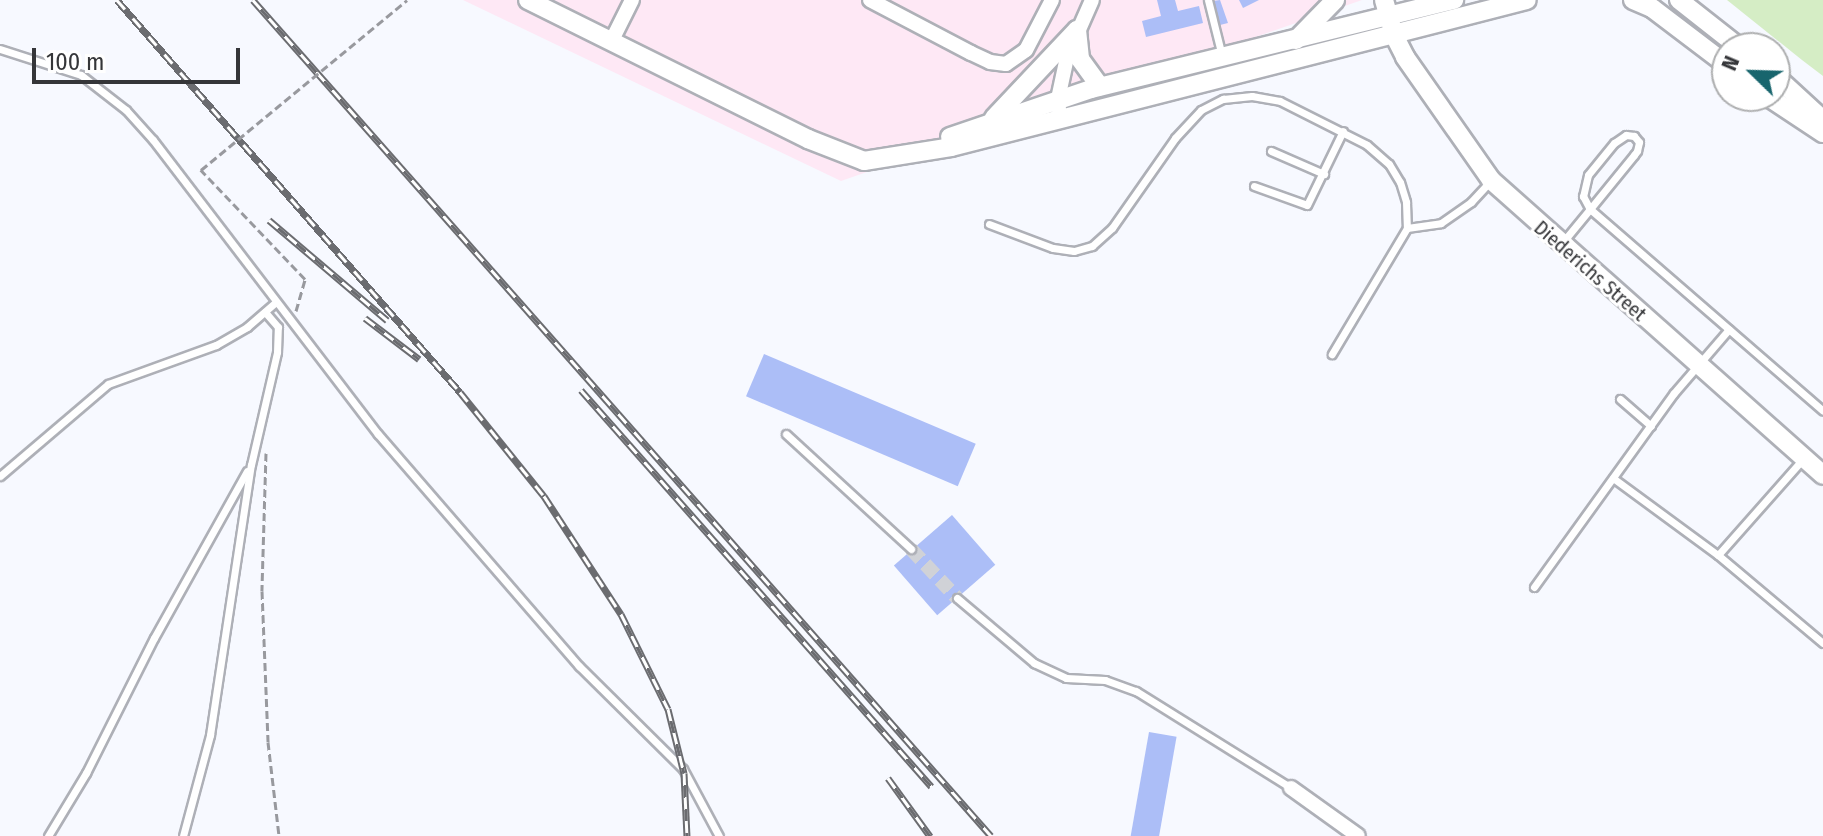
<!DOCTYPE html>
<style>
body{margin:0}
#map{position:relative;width:1823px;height:836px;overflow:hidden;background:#f7f9ff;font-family:"Fira Sans Condensed",sans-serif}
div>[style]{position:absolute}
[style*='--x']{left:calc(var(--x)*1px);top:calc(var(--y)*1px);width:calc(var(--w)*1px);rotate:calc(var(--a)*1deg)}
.commercial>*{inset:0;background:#fee8f5}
.green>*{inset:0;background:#d5edc5}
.building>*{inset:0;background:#acbef7;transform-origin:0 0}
.street-tunnel>*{height:14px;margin-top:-7px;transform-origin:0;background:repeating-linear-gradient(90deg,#d0d2d7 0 14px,transparent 0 21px)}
.path>*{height:3px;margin-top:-1.5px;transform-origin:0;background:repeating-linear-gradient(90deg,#98999e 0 8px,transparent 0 12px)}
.roads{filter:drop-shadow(2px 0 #aeb0b7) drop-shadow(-2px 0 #aeb0b7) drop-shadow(0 2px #aeb0b7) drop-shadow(0 -2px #aeb0b7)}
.lane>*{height:7px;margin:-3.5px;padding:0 3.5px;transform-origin:3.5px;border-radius:3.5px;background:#fff}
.street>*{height:14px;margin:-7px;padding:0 7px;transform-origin:7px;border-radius:7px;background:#fff}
.secondary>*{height:18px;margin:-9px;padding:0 9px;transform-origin:9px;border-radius:9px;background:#fff}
.rail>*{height:7px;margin-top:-3.5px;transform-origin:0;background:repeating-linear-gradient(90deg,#fff 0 12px,#6b6c70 0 24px);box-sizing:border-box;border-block:2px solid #6b6c70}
.path-bridge>*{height:3px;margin-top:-1.5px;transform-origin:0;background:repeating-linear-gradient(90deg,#98999e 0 8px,transparent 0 12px)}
span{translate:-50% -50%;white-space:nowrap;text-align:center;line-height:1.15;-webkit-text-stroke:6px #fff;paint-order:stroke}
.street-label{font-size:20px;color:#353639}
.north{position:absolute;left:1711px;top:32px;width:80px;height:80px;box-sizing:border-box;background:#fff;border:2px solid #aeafb0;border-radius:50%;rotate:293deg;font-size:22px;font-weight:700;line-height:32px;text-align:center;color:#353639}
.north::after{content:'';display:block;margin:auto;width:28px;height:36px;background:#18656d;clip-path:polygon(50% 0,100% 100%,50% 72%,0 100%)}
.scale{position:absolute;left:32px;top:48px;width:208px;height:36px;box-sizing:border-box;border:4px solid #353639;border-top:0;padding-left:10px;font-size:24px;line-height:28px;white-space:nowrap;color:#353639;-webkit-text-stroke:6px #fff;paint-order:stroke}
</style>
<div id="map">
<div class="commercial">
<i style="clip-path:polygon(463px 0,1362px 0,841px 181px)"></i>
</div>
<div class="green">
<i style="clip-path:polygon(1727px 0,1823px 0,1823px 76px,1802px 60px)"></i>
</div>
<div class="building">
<i style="clip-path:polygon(1157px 0,1175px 0,1178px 11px,1199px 6px,1203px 23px,1146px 37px,1142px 21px,1161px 16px)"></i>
<i style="clip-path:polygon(1220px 0,1228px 23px,1220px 25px,1213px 1px)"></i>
<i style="clip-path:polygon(1239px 0,1259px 0,1243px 8px)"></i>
<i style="left:764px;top:354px;width:230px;height:46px;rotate:23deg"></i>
<i style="left:952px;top:515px;width:66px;height:77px;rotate:49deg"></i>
<i style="left:1149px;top:732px;width:28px;height:106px;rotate:10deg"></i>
</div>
<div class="street-tunnel">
<i style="--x:911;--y:549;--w:67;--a:46.8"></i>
</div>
<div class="path">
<i style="--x:266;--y:453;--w:138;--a:91.7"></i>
<i style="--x:262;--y:591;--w:151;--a:87.7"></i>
<i style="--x:268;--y:742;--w:95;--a:83.3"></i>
</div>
<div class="roads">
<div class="lane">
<i style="--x:1208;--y:0;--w:58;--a:76"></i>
<i style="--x:0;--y:49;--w:85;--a:17.8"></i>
<i style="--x:81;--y:75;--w:57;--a:37.9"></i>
<i style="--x:126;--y:110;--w:40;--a:48"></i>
<i style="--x:153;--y:140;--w:370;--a:52.6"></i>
<i style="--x:378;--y:434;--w:307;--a:49.1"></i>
<i style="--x:579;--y:666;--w:146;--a:44.7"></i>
<i style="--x:683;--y:769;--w:76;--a:61.8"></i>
<i style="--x:1271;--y:151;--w:58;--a:23.5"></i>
<i style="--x:1254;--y:186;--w:56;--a:19.7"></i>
<i style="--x:1307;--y:205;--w:82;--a:-64.1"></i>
<i style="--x:989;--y:224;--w:68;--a:20.6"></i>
<i style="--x:1053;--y:248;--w:21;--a:8"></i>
<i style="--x:1074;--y:251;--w:19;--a:-16"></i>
<i style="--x:1092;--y:246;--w:27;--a:-42"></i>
<i style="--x:1112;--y:228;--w:110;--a:-55"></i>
<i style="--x:1175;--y:138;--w:38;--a:-47"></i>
<i style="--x:1201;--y:110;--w:25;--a:-27"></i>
<i style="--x:1223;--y:99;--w:29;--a:-6"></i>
<i style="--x:1252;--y:96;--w:28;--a:10"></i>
<i style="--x:1280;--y:101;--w:97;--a:26.8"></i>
<i style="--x:1367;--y:145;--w:29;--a:41"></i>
<i style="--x:1389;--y:164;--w:21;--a:59"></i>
<i style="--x:1400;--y:182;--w:21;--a:73"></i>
<i style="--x:1406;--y:202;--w:26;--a:88"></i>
<i style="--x:1407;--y:228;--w:147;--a:120.8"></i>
<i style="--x:1407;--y:228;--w:34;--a:-8"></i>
<i style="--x:1441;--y:223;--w:37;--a:-35"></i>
<i style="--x:1471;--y:202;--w:26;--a:-47"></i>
<i style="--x:1562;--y:243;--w:44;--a:-50.5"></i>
<i style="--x:1590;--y:209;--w:70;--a:-50.8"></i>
<i style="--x:1634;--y:155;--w:5;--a:-53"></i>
<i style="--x:1637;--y:151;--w:9;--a:-77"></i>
<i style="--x:1639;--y:142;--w:8;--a:-130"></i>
<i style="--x:1634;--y:136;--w:8;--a:-173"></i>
<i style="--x:1626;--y:135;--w:14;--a:146"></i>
<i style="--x:1614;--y:143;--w:41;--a:129.1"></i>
<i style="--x:1588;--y:175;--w:22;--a:103"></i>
<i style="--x:1583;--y:196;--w:15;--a:62"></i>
<i style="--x:1590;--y:209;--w:308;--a:40.9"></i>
<i style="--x:1620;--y:399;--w:41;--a:41.1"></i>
<i style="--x:786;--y:434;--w:170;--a:42.6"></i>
<i style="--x:0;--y:476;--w:142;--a:-40.4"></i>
<i style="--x:108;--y:384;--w:115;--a:-19.9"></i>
<i style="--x:216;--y:345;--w:36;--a:-30"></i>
<i style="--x:247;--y:327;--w:38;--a:-41"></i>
<i style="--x:1613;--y:478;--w:130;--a:36.3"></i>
<i style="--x:1718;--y:555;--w:137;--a:40"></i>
<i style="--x:1718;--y:555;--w:127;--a:-48.5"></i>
<i style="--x:1534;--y:587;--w:239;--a:-54.2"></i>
<i style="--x:1674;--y:393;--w:84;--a:-49.3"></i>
<i style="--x:957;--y:598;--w:101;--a:40.2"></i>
<i style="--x:1034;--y:663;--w:35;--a:25"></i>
<i style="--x:1066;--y:678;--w:39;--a:3"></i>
<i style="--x:1105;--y:680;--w:33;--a:20"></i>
<i style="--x:1136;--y:691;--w:183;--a:32"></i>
<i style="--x:48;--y:836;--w:74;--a:-58.9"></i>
<i style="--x:86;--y:773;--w:151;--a:-63.3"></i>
<i style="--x:154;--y:638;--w:191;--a:-60.9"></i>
<i style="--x:183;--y:836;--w:105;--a:-75"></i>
<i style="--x:210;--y:735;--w:273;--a:-81.4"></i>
<i style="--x:251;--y:465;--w:116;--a:-77"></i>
<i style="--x:277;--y:352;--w:25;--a:-88"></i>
<i style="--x:278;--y:327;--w:20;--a:-131"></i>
</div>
<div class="street">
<i style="--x:870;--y:0;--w:114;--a:27.7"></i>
<i style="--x:971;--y:53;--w:21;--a:25"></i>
<i style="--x:990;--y:62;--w:16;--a:7"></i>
<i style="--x:1006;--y:64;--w:24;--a:-35"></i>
<i style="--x:1026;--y:50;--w:56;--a:-62.5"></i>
<i style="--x:611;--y:42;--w:47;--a:-63.4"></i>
<i style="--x:1060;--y:119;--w:20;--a:-96"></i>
<i style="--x:1058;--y:99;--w:43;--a:-77.9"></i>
<i style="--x:1067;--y:57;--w:62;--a:-66.3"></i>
<i style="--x:1291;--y:788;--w:82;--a:35.6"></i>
</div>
<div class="secondary">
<i style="--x:528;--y:0;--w:313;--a:26.4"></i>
<i style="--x:808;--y:139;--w:60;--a:21.4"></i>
<i style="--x:864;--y:161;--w:88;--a:-9.1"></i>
<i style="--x:951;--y:147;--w:594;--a:-14.32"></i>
<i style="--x:1384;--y:0;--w:36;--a:74"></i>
<i style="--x:1394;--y:35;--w:25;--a:63"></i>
<i style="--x:1405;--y:57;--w:150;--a:55"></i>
<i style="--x:1491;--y:180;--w:444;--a:41.6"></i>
<i style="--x:1633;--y:0;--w:21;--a:23"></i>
<i style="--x:1652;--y:8;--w:94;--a:37.2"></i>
<i style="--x:1679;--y:0;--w:78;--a:38.2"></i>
<i style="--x:1077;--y:30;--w:29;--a:84"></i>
<i style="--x:1080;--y:59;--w:34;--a:54"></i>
<i style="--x:1296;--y:40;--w:56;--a:-45.7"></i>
<i style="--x:1775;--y:76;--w:65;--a:42.5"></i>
<i style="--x:1767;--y:96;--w:67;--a:33.5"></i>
<i style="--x:994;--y:118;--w:121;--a:-46.7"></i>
<i style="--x:950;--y:137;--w:149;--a:-18.8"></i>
<i style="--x:1091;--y:89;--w:374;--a:-13.8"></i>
</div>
</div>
<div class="rail">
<i style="--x:117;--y:0;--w:521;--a:48.81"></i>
<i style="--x:460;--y:392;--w:134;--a:51.1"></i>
<i style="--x:544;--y:496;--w:141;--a:56.9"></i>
<i style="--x:621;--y:614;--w:106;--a:63.7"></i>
<i style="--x:668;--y:709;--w:66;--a:76"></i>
<i style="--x:684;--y:773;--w:63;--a:87.3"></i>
<i style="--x:253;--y:0;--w:1115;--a:48.56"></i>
<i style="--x:269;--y:220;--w:155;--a:40.3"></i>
<i style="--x:365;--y:318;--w:68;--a:37.2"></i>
<i style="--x:581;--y:390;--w:529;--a:48.53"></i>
<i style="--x:888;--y:778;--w:72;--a:54.1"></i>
</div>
<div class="path-bridge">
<i style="--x:296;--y:311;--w:33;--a:-74"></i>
<i style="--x:305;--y:279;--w:151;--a:-133.7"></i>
<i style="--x:201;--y:170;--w:267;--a:-39.5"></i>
</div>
<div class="street-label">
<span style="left:1590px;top:271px;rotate:41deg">Diederichs Street</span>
</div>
<div class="north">N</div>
<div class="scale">100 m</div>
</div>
